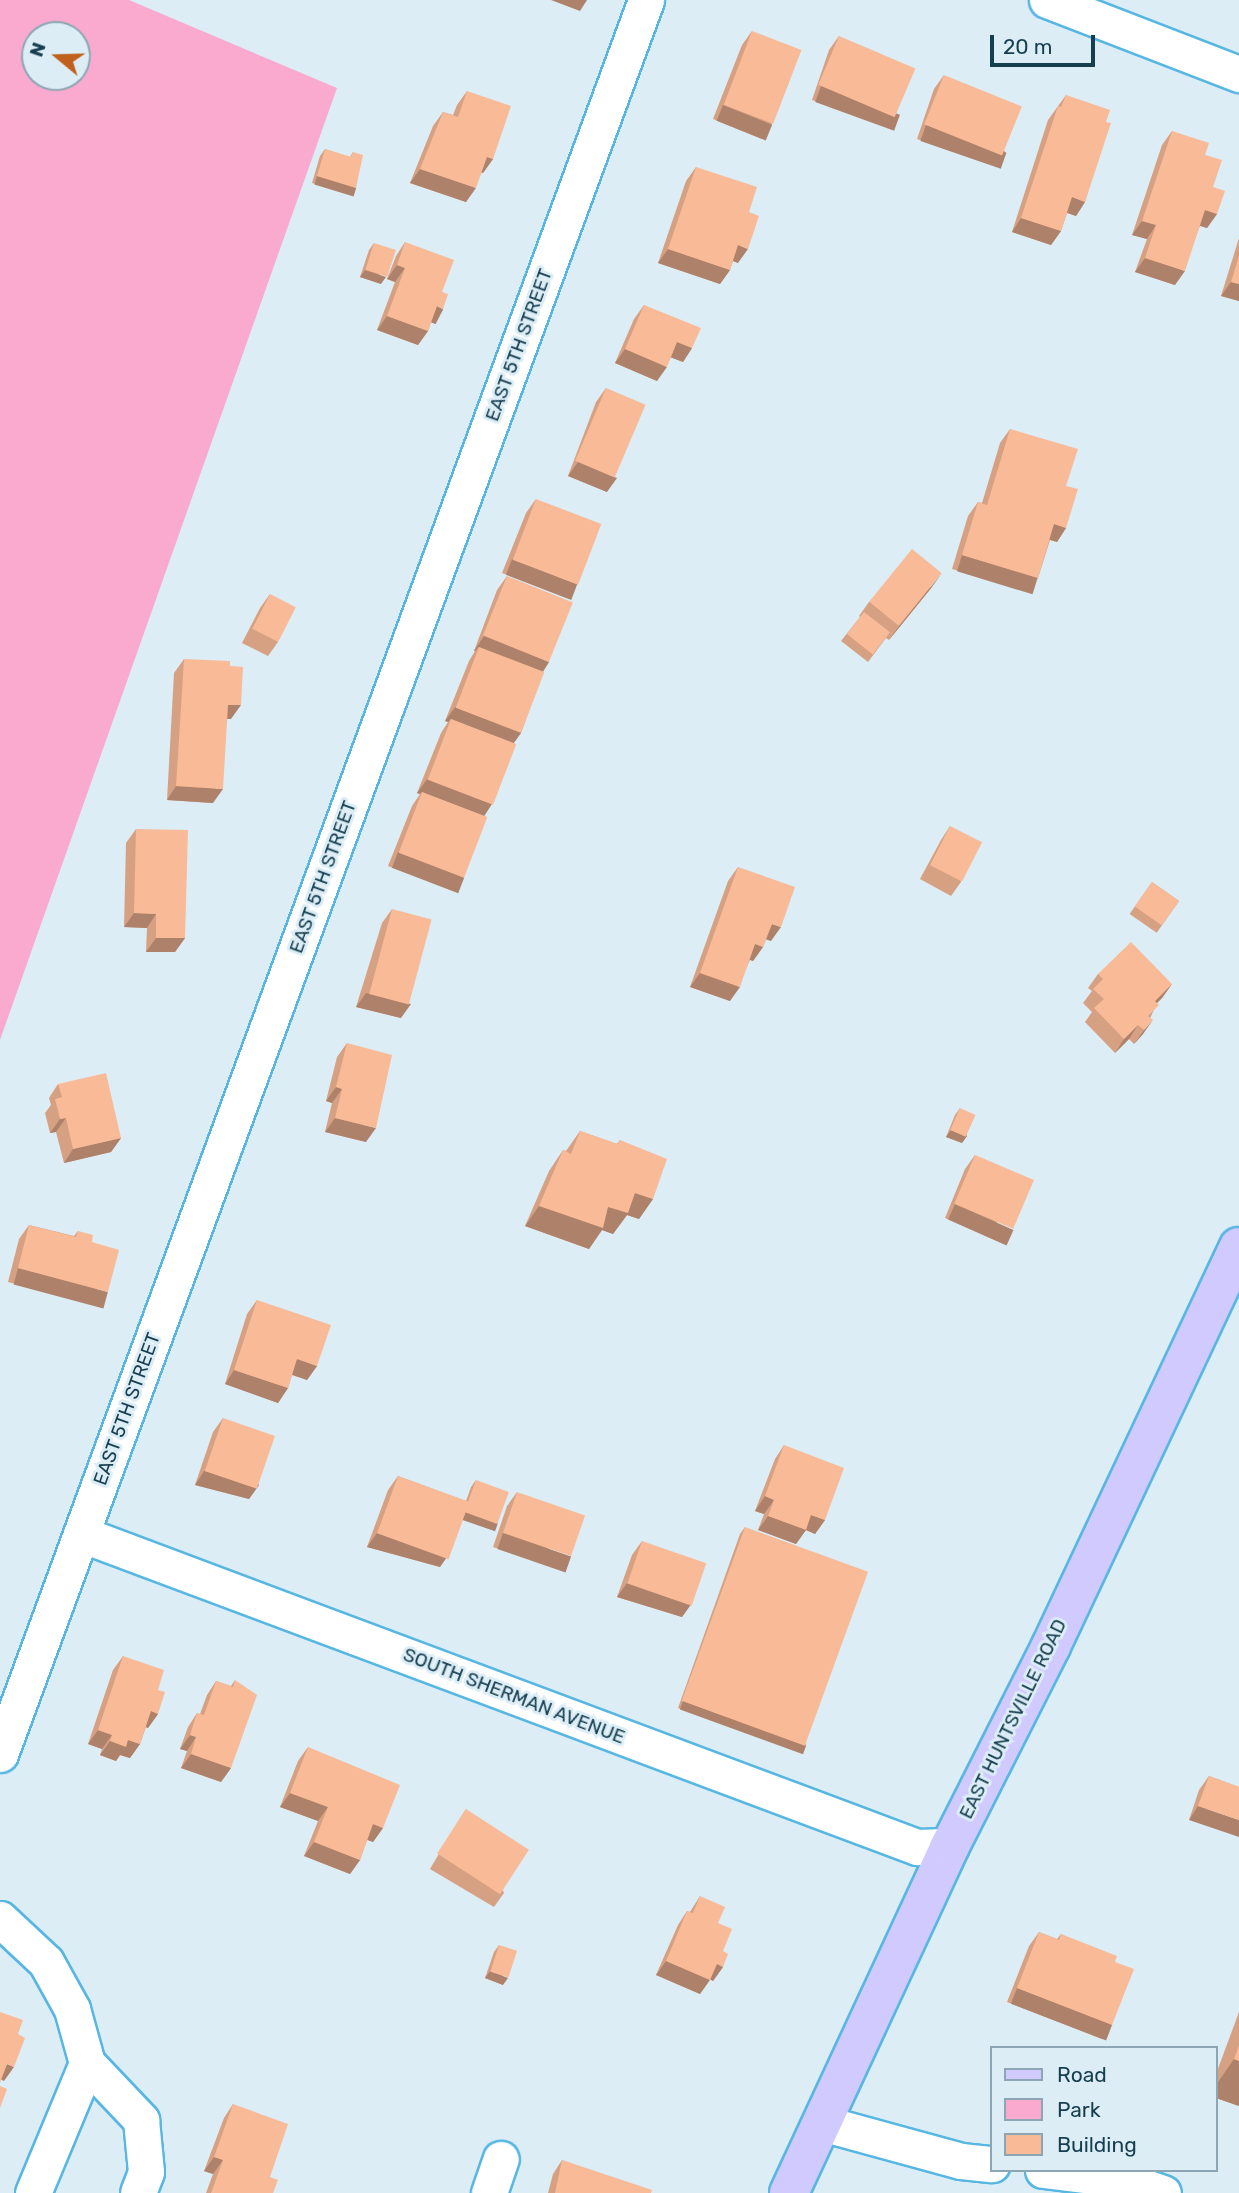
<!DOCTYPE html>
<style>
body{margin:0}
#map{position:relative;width:1239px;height:2193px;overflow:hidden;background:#dcedf6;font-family:Rubik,sans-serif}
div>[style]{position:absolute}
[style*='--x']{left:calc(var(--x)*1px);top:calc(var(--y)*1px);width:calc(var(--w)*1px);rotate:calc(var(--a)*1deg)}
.green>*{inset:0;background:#faaacf}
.roads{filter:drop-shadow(2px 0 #57b7e2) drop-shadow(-2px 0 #57b7e2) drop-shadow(0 2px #57b7e2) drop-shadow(0 -2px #57b7e2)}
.minor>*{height:35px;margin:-17.5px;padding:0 17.5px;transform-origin:17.5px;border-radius:17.5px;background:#fff}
.major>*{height:38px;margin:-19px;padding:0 19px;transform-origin:19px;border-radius:19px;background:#d1cafe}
.wall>*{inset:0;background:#d6a082;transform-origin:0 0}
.shaded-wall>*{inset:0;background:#ae826a;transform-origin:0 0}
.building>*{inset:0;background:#f9ba97;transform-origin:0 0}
span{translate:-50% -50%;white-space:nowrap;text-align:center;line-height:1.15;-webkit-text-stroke:6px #dcedf6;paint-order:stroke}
.street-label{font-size:19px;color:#153e4f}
.legend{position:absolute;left:990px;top:2046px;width:228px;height:126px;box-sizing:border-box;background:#dcedf6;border:2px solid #8ca7b3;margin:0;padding:9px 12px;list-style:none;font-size:21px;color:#153e4f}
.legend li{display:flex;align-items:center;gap:14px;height:35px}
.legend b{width:35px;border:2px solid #8ca7b3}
.north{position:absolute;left:21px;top:21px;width:70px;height:70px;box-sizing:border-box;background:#dcedf6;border:2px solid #8ca7b3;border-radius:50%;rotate:289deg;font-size:19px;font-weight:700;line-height:28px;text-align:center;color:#153e4f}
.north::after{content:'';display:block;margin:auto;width:24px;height:32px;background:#c0601d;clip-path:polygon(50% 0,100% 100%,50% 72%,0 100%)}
.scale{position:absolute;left:990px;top:35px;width:105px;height:32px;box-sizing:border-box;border:4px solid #153e4f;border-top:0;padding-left:9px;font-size:21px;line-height:24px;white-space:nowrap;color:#153e4f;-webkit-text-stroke:5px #dcedf6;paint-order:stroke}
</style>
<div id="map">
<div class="green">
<i style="clip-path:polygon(evenodd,0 0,129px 0,337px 88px,0 1040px,0 0,35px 35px,77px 35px,77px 77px,35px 77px,35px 35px)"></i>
</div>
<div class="roads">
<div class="minor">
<i style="--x:1047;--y:0;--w:206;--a:21.1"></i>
<i style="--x:81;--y:1534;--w:893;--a:20.53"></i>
<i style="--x:917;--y:1847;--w:33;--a:-2"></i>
<i style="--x:0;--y:1754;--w:1869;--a:-69.78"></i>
<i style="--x:0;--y:1919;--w:63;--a:43.1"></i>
<i style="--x:46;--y:1962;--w:54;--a:61"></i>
<i style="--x:72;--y:2009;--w:56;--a:74.5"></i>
<i style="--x:87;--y:2063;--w:79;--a:46.5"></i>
<i style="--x:141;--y:2120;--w:52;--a:84.5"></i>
<i style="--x:146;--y:2172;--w:22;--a:111"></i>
<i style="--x:822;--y:2123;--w:144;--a:15.3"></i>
<i style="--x:961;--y:2161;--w:31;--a:6"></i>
<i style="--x:1043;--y:2170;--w:83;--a:7"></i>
<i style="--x:1125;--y:2180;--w:40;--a:18.9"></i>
<i style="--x:33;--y:2193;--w:141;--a:-67.4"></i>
<i style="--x:489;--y:2193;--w:36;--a:-71"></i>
</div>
<div class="major">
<i style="--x:789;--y:2193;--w:383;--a:-65.1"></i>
<i style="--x:950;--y:1846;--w:224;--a:-63.2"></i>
<i style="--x:1051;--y:1646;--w:441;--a:-64.8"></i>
</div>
</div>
<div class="wall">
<i style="clip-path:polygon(752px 31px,772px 125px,762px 139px,713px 119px,742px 45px)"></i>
<i style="clip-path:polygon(839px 36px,890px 128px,812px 100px,829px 50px)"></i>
<i style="clip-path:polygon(944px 75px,1006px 153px,997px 167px,917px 139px,934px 89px)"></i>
<i style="clip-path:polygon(467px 91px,493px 159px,483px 173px,482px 172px,466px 202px,410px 183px,433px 126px,443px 112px,453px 115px,457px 105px)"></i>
<i style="clip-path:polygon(1066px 95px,1106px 122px,1085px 202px,1076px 216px,1067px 213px,1061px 231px,1051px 245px,1012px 232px,1048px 120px)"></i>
<i style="clip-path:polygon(1172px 131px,1205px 155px,1213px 187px,1217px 214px,1207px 228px,1200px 226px,1175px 285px,1135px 272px,1147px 239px,1132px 235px,1162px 145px)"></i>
<i style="clip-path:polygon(325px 149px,350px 157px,353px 152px,356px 188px,351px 195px,312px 183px,320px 156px)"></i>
<i style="clip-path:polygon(696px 167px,749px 212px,738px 263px,733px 261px,730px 270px,720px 284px,658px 263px,686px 181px)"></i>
<i style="clip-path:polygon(1239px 238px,1239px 301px,1221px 296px)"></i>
<i style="clip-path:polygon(405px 242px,442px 292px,433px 323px,431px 322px,428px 331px,418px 345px,377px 330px,395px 282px,387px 279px,396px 256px)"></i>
<i style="clip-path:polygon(374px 243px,381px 284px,360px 277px,369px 250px)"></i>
<i style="clip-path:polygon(644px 305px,692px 348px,683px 362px,671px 357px,657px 381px,615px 363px,634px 319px)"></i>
<i style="clip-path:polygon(606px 388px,607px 492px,568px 476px,596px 402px)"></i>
<i style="clip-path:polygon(1010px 429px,1066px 486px,1066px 528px,1057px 542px,1050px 540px,1038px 578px,1028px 592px,952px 569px,968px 516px,978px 502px,982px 503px,1000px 443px)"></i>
<i style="clip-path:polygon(536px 499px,567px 598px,502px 573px,526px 513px)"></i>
<i style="clip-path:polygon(507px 576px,549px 662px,543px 672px,521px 733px,513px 743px,454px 891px,388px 866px,412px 806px,420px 794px,417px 793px,441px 733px,448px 722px,445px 721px,469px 661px,475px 651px,474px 651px,497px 590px)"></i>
<i style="clip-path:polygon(932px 587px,889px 640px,886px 638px,868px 662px,841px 641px,860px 617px,859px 616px,869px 602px)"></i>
<i style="clip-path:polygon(270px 594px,278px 642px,268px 656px,242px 643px,260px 608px)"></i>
<i style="clip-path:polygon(184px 659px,231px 719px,227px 719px,213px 803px,167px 800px,174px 673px)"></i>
<i style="clip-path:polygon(950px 826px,961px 882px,951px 896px,920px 879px,941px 840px)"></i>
<i style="clip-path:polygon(136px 829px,185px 938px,175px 952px,146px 952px,147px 928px,124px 927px,126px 843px)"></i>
<i style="clip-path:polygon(738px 867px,771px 941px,766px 939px,763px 947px,753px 961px,750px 960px,730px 1001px,690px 987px,728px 881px)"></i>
<i style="left:1152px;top:882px;width:33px;height:39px;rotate:35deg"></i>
<i style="clip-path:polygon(392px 909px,401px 1018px,356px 1007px,382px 923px)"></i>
<i style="clip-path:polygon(1098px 974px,1172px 984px,1162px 998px,1157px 1003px,1143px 1034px,1134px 1044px,1129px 1039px,1115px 1053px,1085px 1022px,1092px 1012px,1083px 1003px,1092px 991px,1088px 988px)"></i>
<i style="clip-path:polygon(347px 1043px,366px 1142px,325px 1132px,332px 1103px,326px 1101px,337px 1057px)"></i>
<i style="clip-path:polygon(58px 1084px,121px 1138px,111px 1152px,64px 1163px,56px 1132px,50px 1133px,45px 1113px,51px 1105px,49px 1098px)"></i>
<i style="clip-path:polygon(960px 1108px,967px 1136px,962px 1143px,946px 1137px,955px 1115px)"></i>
<i style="clip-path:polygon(580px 1131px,617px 1144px,620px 1140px,653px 1199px,639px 1219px,627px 1215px,613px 1234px,602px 1230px,589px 1249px,525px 1226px,549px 1171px,563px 1150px,566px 1151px)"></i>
<i style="clip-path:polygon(975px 1155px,1004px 1244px,945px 1218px,965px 1169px)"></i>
<i style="clip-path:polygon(29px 1225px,74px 1236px,78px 1231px,92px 1242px,98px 1306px,8px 1282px,19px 1239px)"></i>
<i style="clip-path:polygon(257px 1300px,317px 1366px,307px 1380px,292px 1375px,288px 1388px,278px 1403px,225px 1384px,247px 1314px)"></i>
<i style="clip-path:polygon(223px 1418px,259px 1485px,249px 1499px,195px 1485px,213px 1432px)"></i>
<i style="clip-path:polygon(784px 1445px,825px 1520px,815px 1534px,806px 1530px,796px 1544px,758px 1530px,764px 1514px,755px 1511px,775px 1459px)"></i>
<i style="clip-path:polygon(398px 1476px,466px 1501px,471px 1487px,476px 1480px,493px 1530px,462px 1519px,440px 1567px,367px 1547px,388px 1490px)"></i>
<i style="clip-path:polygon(517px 1492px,561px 1570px,493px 1547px,507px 1506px)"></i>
<i style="clip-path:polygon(745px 1527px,806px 1745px,801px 1752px,678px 1708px,740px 1534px)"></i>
<i style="clip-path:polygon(642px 1541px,692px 1603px,682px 1617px,617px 1597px,632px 1555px)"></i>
<i style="clip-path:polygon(123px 1656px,158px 1690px,158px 1714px,148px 1728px,146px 1727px,140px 1744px,130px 1758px,120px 1755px,116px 1761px,100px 1755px,102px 1749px,88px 1744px,113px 1670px)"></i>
<i style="clip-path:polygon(235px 1680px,231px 1768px,221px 1782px,181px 1768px,187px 1751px,180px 1749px,188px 1727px,197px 1713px,200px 1714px,207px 1695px,216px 1681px,231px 1686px)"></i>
<i style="clip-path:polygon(308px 1747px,383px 1828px,373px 1842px,367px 1840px,360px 1860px,350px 1874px,304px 1856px,318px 1821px,280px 1807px,298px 1761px)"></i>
<i style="clip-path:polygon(1209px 1776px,1239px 1787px,1189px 1820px,1199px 1790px)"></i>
<i style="clip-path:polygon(466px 1809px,504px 1893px,494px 1907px,430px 1869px,457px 1823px)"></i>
<i style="clip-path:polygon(700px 1896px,718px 1923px,723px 1951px,723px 1967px,713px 1981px,710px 1979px,700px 1994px,656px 1975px,678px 1925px,687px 1911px,690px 1912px)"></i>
<i style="clip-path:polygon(1039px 1932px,1057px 1939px,1061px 1934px,1115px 1962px,1112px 2025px,1102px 2039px,1007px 2002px,1029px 1946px)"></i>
<i style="clip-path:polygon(499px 1945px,503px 1985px,485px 1978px,494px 1952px)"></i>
<i style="clip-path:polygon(1239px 2012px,1239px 2106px,1216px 2098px,1216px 2074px)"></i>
<i style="clip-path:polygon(233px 2104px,273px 2193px,206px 2193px,213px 2174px,204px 2171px,224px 2118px)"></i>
<i style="clip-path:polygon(562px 2160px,651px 2193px,548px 2193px,553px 2174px)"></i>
</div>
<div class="shaded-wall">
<i style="clip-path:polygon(551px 0,587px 0,580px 11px)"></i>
<i style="left:821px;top:86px;width:84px;height:17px;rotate:20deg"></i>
<i style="left:723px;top:105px;width:53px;height:17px;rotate:22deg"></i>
<i style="left:926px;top:125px;width:85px;height:17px;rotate:19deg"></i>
<i style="clip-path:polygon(487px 157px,493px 159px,483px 173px,477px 171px)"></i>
<i style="clip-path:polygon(420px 169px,476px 188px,466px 202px,410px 183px)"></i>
<i style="left:317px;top:176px;width:41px;height:9px;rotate:17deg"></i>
<i style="clip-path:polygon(1072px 197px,1085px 202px,1076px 216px,1062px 211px)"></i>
<i style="clip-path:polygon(1205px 210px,1217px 214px,1207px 228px,1195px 224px)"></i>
<i style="clip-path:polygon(1021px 218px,1061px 231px,1051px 245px,1012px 232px)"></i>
<i style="clip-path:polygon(1142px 221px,1156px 225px,1147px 239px,1132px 235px)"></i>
<i style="clip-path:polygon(738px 245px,748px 249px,738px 263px,728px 259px)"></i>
<i style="clip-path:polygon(668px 249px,730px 270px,720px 284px,658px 263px)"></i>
<i style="clip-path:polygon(1145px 258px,1185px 271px,1175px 285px,1135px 272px)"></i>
<i style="clip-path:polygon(397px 265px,405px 268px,395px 282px,387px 279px)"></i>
<i style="clip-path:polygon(365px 270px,386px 277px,381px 284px,360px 277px)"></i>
<i style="clip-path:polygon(1231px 282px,1239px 284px,1239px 301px,1221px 296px)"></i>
<i style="left:437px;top:306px;width:7px;height:17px;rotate:27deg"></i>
<i style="clip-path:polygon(387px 316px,428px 331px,418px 345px,377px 330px)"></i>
<i style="clip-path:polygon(677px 342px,692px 348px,683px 362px,667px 356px)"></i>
<i style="clip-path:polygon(625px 349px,667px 367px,657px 381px,615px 363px)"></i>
<i style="clip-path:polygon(578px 462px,617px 478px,607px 492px,568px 476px)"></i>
<i style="clip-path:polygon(1054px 524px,1066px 528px,1057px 542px,1044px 538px)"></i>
<i style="left:962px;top:555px;width:79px;height:17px;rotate:17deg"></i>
<i style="left:512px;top:559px;width:70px;height:17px;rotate:21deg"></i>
<i style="clip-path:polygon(942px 573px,932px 587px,889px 640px,899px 626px)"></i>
<i style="clip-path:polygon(484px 636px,549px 662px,540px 676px,479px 647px,475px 651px,474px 651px)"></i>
<i style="clip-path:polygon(228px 705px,241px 705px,231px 719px,218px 719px)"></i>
<i style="clip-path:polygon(455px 707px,521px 733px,511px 747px,451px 719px,448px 722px,445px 721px)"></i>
<i style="clip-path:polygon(427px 779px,492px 804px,483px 818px,422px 792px,420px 794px,417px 793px)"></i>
<i style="clip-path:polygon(176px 786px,223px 789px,213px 803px,167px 800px)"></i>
<i style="left:398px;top:852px;width:71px;height:17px;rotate:21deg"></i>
<i style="clip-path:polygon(134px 913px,156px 914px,147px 928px,124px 927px)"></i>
<i style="clip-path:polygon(772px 924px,781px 927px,771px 941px,762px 938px)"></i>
<i style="clip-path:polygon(156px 938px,185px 938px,175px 952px,146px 952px)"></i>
<i style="clip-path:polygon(755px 944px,763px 947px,753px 961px,746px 958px)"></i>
<i style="clip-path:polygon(700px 973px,740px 987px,730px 1001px,690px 987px)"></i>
<i style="clip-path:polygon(1172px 984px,1162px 998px,1145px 1015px,1155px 1001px)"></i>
<i style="clip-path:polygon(366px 993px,411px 1004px,401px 1018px,356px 1007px)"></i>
<i style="clip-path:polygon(1153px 1020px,1143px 1034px,1134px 1044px,1144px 1030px)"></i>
<i style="clip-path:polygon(1138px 1025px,1129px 1039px,1115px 1053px,1124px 1039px)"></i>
<i style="clip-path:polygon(336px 1087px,342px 1089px,332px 1103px,326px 1101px)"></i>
<i style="clip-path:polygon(66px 1118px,56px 1132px,50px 1133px,60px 1119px)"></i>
<i style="clip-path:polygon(335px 1118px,376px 1128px,366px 1142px,325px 1132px)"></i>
<i style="clip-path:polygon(951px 1130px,967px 1136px,962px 1143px,946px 1137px)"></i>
<i style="clip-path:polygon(121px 1138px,111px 1152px,64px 1163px,73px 1149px)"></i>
<i style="clip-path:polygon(635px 1193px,653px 1199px,639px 1219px,627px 1215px,613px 1234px,602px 1230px,589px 1249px,525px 1226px,539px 1206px,608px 1207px)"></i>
<i style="left:955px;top:1204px;width:64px;height:17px;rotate:24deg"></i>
<i style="left:18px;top:1268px;width:93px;height:17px;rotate:15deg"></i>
<i style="clip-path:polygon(297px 1359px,317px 1366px,307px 1380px,287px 1373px)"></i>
<i style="clip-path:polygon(234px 1370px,288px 1388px,278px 1403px,225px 1384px)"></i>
<i style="clip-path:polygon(204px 1471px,259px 1485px,249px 1499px,195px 1485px)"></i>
<i style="clip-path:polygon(765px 1496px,774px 1500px,764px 1514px,755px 1511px)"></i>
<i style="left:464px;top:1511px;width:36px;height:9px;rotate:19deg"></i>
<i style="clip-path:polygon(811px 1515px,825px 1520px,815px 1534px,806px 1530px,796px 1544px,758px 1530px,768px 1516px)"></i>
<i style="clip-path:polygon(377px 1533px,450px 1553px,440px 1567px,367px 1547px)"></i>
<i style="left:503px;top:1533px;width:72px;height:17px;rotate:19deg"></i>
<i style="clip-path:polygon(627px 1583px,692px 1603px,682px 1617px,617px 1597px)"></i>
<i style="left:683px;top:1701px;width:131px;height:9px;rotate:20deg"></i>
<i style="clip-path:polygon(151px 1711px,158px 1714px,148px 1728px,141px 1725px)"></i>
<i style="clip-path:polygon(98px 1730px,112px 1735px,102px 1749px,88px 1744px)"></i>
<i style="clip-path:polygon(190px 1735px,196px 1737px,187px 1751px,180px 1749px)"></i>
<i style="clip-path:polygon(128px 1740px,140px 1744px,130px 1758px,120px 1755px,116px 1761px,100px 1755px,110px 1741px)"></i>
<i style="clip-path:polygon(191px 1754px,231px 1768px,221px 1782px,181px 1768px)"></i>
<i style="clip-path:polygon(290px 1793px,328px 1807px,318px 1821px,280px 1807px)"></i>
<i style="clip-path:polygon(1198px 1806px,1239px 1820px,1239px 1837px,1189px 1820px)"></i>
<i style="clip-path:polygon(373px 1824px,383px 1828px,373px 1842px,363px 1838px)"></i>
<i style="clip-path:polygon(314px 1842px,360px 1860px,350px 1874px,304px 1856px)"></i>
<i style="clip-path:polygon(666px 1961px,710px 1980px,700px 1994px,656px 1975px)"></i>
<i style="clip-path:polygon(717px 1964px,723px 1967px,713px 1981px,708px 1978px)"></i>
<i style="clip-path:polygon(490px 1971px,508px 1978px,503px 1985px,485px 1978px)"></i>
<i style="left:1017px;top:1988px;width:102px;height:17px;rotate:21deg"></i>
<i style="clip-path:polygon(1234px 2059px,1239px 2061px,1239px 2106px,1216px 2098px,1216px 2085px)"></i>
<i style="clip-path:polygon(7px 2064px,14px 2067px,4px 2081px,0 2079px)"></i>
<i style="clip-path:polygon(214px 2157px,223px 2160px,213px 2174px,204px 2171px)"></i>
</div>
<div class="building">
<i style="left:752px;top:31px;width:53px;height:79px;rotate:21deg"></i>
<i style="left:839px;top:36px;width:83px;height:53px;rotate:23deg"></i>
<i style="left:944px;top:75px;width:84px;height:53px;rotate:22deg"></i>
<i style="clip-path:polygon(467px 91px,511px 106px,493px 159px,487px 157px,476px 188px,420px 169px,443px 112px,458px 117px)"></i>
<i style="clip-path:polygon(1066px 95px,1110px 110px,1106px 122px,1111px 123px,1085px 202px,1072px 197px,1061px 231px,1021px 218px,1058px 106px,1061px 107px)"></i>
<i style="clip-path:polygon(1172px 131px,1209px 143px,1205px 155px,1222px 160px,1213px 187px,1225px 191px,1217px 214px,1205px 210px,1185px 271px,1145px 258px,1156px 225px,1142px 221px)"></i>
<i style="clip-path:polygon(325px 149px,351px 157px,353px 152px,363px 155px,356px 188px,317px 176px)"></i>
<i style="clip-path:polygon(696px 167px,757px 187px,749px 212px,759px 216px,748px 249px,738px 245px,730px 270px,668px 249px)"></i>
<i style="clip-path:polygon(405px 242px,454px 260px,442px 292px,448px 294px,443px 309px,437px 306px,428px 331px,387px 316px,405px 268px,397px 265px)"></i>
<i style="left:374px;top:243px;width:23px;height:28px;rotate:18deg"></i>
<i style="clip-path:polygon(1239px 256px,1239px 284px,1231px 282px)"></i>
<i style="clip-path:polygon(644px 305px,701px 328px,692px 348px,677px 342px,667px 367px,625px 349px)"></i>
<i style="left:606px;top:388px;width:43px;height:79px;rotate:23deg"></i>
<i style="clip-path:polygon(1010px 429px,1078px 449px,1066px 486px,1078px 489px,1066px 528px,1054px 524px,1038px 578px,962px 555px,978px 502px,987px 505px)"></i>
<i style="left:536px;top:499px;width:70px;height:65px;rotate:21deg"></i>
<i style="left:912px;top:549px;width:38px;height:68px;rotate:39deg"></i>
<i style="left:507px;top:576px;width:71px;height:64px;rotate:22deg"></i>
<i style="left:270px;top:594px;width:29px;height:39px;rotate:27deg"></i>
<i style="left:864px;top:612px;width:33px;height:28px;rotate:38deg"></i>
<i style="left:479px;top:647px;width:70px;height:65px;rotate:21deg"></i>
<i style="clip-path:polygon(184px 659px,230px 661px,230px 666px,243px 667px,241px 705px,228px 705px,223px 789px,176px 786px)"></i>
<i style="left:451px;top:719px;width:70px;height:65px;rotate:21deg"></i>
<i style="left:422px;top:792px;width:70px;height:65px;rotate:21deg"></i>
<i style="left:950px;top:826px;width:36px;height:44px;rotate:27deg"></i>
<i style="clip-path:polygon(136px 829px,188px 830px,185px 938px,156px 938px,156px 914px,134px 913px)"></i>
<i style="clip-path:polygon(738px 867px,795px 887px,781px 927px,772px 924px,763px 947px,755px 944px,740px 987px,700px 973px)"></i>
<i style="left:1152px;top:882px;width:33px;height:30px;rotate:35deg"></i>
<i style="left:392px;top:909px;width:41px;height:88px;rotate:15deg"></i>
<i style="clip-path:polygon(1131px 942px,1172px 984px,1155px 1001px,1159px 1005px,1148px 1016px,1153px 1020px,1144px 1030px,1138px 1025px,1124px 1039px,1094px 1008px,1104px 999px,1093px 989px,1103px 979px,1098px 974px)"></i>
<i style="clip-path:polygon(347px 1043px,392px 1055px,376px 1128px,335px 1118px,342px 1089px,336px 1087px)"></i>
<i style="clip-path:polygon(106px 1073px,121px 1138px,73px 1149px,66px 1118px,60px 1119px,55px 1099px,62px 1097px,58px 1084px)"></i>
<i style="left:960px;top:1108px;width:17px;height:24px;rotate:24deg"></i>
<i style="clip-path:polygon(580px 1131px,618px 1144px,620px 1140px,667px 1159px,653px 1199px,635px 1193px,628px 1213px,608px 1207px,603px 1228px,539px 1206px,563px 1150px,571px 1154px)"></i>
<i style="left:975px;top:1155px;width:64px;height:53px;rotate:23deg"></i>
<i style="clip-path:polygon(29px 1225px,76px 1237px,78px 1231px,93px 1235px,92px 1242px,119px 1250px,108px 1292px,18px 1268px)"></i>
<i style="clip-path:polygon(257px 1300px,331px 1325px,317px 1366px,297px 1359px,288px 1388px,234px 1370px)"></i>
<i style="left:223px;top:1418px;width:55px;height:56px;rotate:19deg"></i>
<i style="clip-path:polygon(784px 1445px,844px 1468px,825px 1520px,811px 1515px,806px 1530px,768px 1516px,774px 1500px,765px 1496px)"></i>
<i style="left:398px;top:1476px;width:76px;height:61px;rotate:20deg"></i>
<i style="left:476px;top:1480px;width:35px;height:34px;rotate:20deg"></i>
<i style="left:517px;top:1492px;width:72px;height:43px;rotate:19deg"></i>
<i style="left:745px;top:1527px;width:131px;height:185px;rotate:20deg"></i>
<i style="left:642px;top:1541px;width:68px;height:45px;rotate:19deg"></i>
<i style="clip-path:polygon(123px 1656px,164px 1670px,158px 1690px,165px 1692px,158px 1714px,151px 1711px,140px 1744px,128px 1740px,126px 1747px,110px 1741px,112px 1735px,98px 1730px)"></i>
<i style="clip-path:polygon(235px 1680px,257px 1695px,231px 1768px,191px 1754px,196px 1737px,190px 1735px,197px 1713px,204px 1715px,216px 1681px,233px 1687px)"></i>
<i style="clip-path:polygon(308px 1747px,400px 1785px,383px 1828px,373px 1824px,360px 1860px,314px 1842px,328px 1807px,290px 1793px)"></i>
<i style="clip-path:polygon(1209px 1776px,1239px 1787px,1239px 1820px,1198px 1806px)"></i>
<i style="left:466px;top:1809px;width:75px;height:53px;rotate:33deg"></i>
<i style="clip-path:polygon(700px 1896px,725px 1907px,718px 1923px,732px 1929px,723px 1951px,728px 1954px,723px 1967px,717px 1964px,710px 1980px,666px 1961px,687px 1911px,693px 1913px)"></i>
<i style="clip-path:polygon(1039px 1932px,1059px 1940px,1061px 1934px,1117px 1956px,1115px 1962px,1134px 1969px,1112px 2025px,1017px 1988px)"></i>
<i style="left:499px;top:1945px;width:19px;height:28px;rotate:18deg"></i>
<i style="clip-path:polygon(0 2012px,23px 2020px,18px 2034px,25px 2038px,14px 2067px,7px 2064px,0 2083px)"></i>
<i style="clip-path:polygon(1239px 2045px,1239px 2061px,1234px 2059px)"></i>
<i style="clip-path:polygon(0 2086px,7px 2089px,0 2108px)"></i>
<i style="clip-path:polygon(233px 2104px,288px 2124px,270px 2177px,278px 2180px,273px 2193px,211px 2193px,223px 2160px,214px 2157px)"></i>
<i style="clip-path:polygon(562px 2160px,652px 2190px,651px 2193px,555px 2193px)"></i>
</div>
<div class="street-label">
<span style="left:519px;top:345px;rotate:-70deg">EAST 5TH STREET</span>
<span style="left:323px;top:877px;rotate:-70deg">EAST 5TH STREET</span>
<span style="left:127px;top:1409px;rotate:-70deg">EAST 5TH STREET</span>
<span style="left:514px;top:1696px;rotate:21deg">SOUTH SHERMAN AVENUE</span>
<span style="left:1013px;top:1719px;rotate:-64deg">EAST HUNTSVILLE ROAD</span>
</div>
<ul class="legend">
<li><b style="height:9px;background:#d1cafe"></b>Road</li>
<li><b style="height:19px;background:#faaacf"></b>Park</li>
<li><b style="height:19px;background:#f9ba97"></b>Building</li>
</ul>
<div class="north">N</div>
<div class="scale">20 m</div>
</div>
